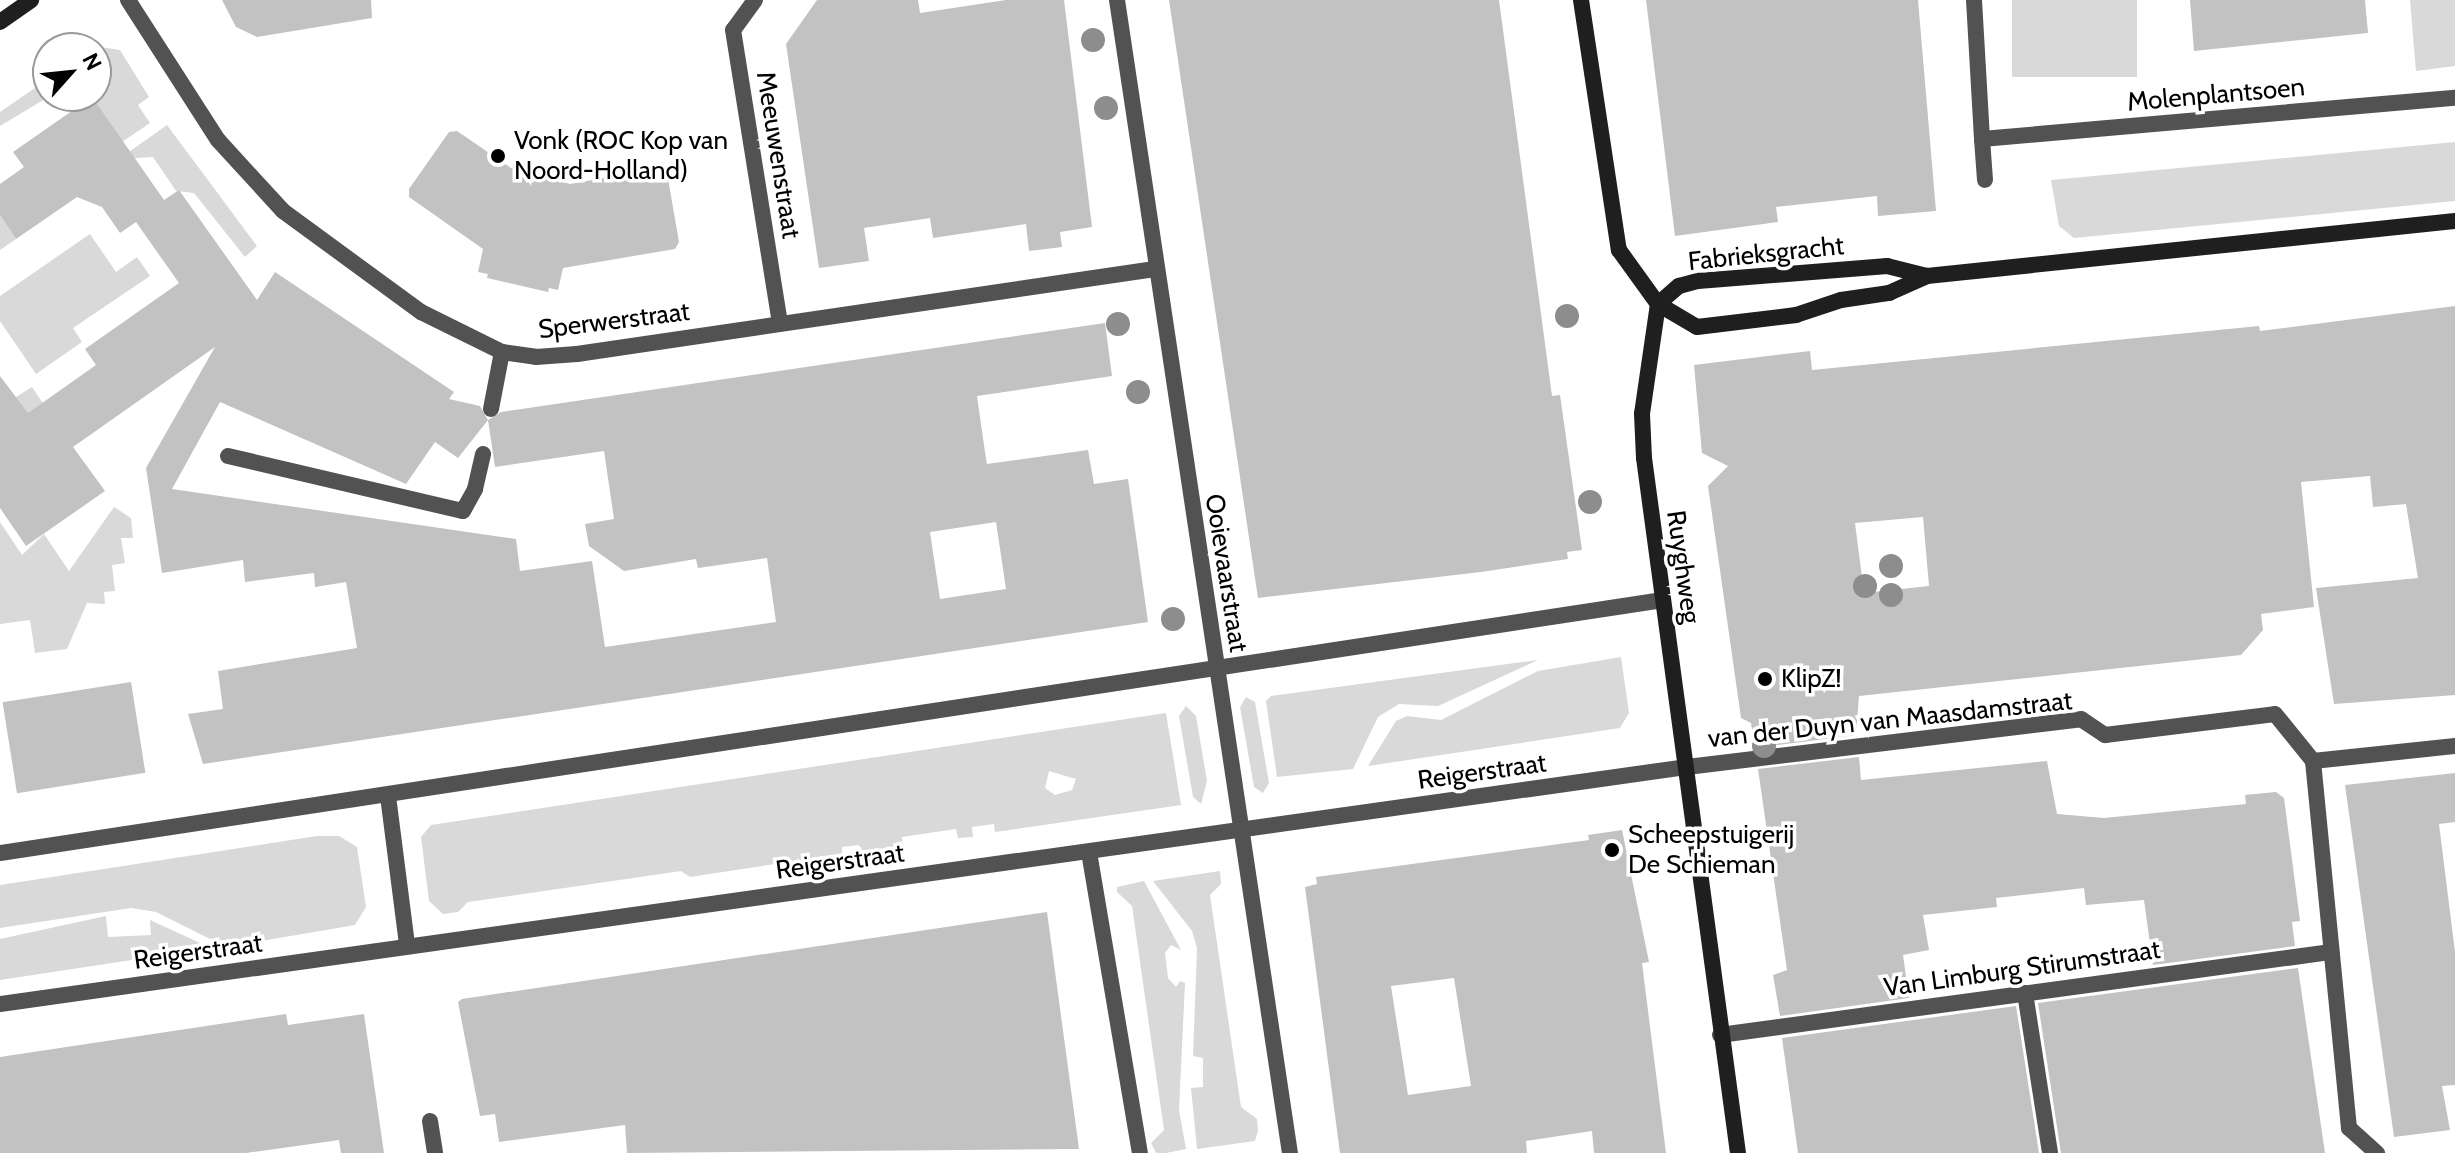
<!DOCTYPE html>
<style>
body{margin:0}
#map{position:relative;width:2455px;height:1153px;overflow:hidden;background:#fff;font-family:Cabin,sans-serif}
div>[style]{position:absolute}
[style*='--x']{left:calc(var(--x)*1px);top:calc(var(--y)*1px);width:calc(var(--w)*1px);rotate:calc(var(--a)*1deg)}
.green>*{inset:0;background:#d9d9d9;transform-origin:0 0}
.building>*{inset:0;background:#c2c2c2;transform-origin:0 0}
.lane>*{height:16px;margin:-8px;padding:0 8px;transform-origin:8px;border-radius:8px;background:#525252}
.street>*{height:16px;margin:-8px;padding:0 8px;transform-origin:8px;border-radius:8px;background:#525252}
.secondary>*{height:16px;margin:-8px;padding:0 8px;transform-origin:8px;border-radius:8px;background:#1f1f1f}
.trees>*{width:24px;height:24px;margin:-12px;border-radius:50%;background:#8d8d8d}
.dots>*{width:22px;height:22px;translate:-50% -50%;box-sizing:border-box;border:4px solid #fff;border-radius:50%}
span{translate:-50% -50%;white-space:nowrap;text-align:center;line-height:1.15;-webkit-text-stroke:7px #fff;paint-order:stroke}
.street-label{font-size:26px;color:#000}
.poi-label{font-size:26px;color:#000}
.left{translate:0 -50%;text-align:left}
.north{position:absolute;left:32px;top:32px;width:80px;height:80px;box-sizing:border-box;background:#fff;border:2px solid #999;border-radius:50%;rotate:63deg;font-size:22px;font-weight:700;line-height:32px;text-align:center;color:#000}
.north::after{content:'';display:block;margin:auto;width:28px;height:36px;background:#000;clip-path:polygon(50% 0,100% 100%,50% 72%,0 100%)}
</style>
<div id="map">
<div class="green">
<i style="left:2012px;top:0;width:125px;height:77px"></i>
<i style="clip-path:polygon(2410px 0,2455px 0,2455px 66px,2416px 71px)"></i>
<i style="clip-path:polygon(94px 46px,120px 50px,149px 97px,138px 105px,150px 123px,122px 142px,91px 96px,96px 96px)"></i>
<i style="clip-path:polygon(48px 79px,50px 96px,0 126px,0 112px)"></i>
<i style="clip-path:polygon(167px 125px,257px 246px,245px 257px,194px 193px,176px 191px,153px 157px,119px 159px)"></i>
<i style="clip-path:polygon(2455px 142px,2455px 201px,2074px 238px,2059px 226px,2051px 180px)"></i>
<i style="clip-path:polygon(0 215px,16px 239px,0 250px)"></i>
<i style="clip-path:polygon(90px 234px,116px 272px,137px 257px,150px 276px,73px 328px,82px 342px,36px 374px,0 321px,0 296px)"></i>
<i style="clip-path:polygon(32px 387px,59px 427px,0 432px,16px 397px)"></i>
<i style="clip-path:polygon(114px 507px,131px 518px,133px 538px,121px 538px,125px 563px,112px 565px,115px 591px,104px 592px,105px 604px,87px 603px,67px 649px,35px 653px,30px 620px,0 624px,0 522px,22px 555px,44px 534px,69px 571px)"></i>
<i style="clip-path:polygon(1621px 657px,1629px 713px,1620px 728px,1368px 766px,1396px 721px,1407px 716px,1441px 720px,1538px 671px)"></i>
<i style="clip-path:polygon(1538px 660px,1438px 706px,1399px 704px,1378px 717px,1353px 769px,1277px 777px,1266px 701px,1271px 696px)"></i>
<i style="clip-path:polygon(1246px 697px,1255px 702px,1269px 783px,1263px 793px,1254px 787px,1240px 707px)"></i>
<i style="clip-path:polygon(1186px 706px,1196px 716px,1207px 781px,1201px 804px,1193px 797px,1179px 716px)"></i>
<i style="clip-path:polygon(evenodd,1166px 713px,1181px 805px,995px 832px,994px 824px,972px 827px,973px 837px,958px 838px,956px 829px,902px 837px,903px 846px,861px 851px,859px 845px,842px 847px,842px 854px,690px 877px,681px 871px,468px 902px,458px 912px,443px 914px,429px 901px,421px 837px,431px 825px,1166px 713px,1049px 771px,1076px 779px,1072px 790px,1055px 795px,1045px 788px,1049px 771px)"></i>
<i style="clip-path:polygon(317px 836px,339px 836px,357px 847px,366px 907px,355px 925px,226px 947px,156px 912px,131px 908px,0 928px,0 885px)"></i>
<i style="clip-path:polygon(1220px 871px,1221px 884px,1210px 895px,1241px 1107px,1257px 1119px,1258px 1131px,1255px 1141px,1197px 1149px,1191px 1088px,1203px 1087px,1203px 1058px,1193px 1056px,1197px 948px,1192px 931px,1153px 881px)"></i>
<i style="clip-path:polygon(1144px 881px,1181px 950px,1171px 945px,1165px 953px,1168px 978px,1176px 987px,1180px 981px,1185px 983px,1179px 1110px,1186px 1149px,1166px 1153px,1156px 1153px,1151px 1143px,1164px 1130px,1132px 906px,1117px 892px,1117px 887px)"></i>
<i style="clip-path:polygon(106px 916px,108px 937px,151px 935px,150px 920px,211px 948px,0 980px,0 939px)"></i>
</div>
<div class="building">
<i style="clip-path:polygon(222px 0,371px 0,372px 18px,257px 37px,236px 27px)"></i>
<i style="clip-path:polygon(817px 0,918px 0,920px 13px,1006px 0,1064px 0,1092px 227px,1060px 232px,1062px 247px,1029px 251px,1026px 224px,933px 238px,930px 218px,864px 228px,869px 261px,819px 268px,786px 44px)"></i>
<i style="clip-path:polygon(1169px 0,1499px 0,1552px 396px,1560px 395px,1582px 550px,1567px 552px,1568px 559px,1481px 572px,1258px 598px)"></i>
<i style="clip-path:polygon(1646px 0,1918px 0,1936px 211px,1878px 216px,1877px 196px,1776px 207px,1778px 222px,1675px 236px)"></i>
<i style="clip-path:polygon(2190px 0,2365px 0,2368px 33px,2194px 51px)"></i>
<i style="clip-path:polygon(evenodd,92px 97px,164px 200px,179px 190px,257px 300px,275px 272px,454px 392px,449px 399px,480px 406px,488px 420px,501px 412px,1105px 323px,1112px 376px,977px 396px,986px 459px,987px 464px,1088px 450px,1094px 484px,1128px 479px,1148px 622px,203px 764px,188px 714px,223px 709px,218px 671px,357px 648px,346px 582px,315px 587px,314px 573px,245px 582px,243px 560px,162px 573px,146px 468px,215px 347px,73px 447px,105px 491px,26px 546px,0 508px,0 376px,28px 413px,96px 365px,85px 349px,179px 283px,136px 222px,120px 233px,102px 207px,77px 197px,16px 239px,0 215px,0 184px,24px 167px,13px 152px,92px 97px,220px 402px,406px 484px,435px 442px,458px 458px,488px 420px,495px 467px,604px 451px,614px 519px,585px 524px,589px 546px,624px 571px,696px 559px,698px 568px,767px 558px,776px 622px,605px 647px,592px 561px,520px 571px,516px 539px,172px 489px,220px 402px,92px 97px,996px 522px,1006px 589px,940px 599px,930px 532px,996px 522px)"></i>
<i style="clip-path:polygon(457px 131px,511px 168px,570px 184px,661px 168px,667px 173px,679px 242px,675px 249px,563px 268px,558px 290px,549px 288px,548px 292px,487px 278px,488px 274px,478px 272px,483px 249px,409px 197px,409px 189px,449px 132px)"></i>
<i style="clip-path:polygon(evenodd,2455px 306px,2455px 695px,2334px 704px,2316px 588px,2418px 578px,2406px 504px,2373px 507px,2370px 476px,2301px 482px,2314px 607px,2261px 614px,2263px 630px,2241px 655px,1859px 696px,1856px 735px,1755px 748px,1751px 723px,1741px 718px,1708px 486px,1728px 466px,1702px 453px,1694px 365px,1810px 351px,1812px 370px,2259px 326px,2260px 331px,2455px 306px,1923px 517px,1929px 586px,1864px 593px,1855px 523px,1923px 517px)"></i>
<i style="left:131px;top:682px;width:92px;height:130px;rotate:81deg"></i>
<i style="clip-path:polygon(1859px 757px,1861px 780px,2047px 761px,2057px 814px,2104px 818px,2246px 804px,2245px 795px,2276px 792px,2284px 798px,2300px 921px,2292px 922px,2295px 946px,2153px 965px,2144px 900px,2086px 905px,2084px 888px,1996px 898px,1997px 907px,1923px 915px,1929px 950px,1903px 955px,1909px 998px,1780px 1016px,1773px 975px,1787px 970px,1758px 769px)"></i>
<i style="clip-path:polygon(2455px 773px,2455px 822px,2439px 824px,2455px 952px,2455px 1085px,2442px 1086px,2450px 1130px,2394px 1137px,2345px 785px)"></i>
<i style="clip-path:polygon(evenodd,1622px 830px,1649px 962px,1642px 963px,1666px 1153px,1594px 1153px,1592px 1131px,1526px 1141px,1527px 1153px,1340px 1153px,1305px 887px,1317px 884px,1316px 877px,1589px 840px,1588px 835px,1622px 830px,1454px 978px,1471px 1086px,1408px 1095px,1391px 986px,1454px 978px)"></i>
<i style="clip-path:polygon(1047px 912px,1079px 1149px,627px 1153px,625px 1125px,499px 1142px,495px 1114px,480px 1116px,458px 1002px,462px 999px)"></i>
<i style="clip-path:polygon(2298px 968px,2325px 1153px,2061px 1153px,2038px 1003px)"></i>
<i style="clip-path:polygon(2016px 1006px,2039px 1153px,1798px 1153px,1782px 1038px)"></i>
<i style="clip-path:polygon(286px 1014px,288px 1025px,364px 1014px,384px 1153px,341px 1153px,339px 1140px,246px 1153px,0 1153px,0 1057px)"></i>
</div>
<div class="lane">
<i style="--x:491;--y:409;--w:58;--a:-79.1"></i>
<i style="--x:228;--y:456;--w:241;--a:13.2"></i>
<i style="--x:463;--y:511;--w:25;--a:-61"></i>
<i style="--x:475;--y:489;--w:36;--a:-77"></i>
<i style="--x:2025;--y:993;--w:162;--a:81.1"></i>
<i style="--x:1720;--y:1035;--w:617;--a:-7.74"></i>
</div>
<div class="street">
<i style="--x:128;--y:0;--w:166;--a:57.3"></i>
<i style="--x:218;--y:140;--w:96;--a:47.5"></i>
<i style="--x:283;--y:211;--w:171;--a:36.2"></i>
<i style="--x:421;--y:312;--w:90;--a:26.3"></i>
<i style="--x:502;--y:352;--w:34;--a:8"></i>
<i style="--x:536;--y:357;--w:41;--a:-4.2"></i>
<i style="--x:577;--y:354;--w:584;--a:-8.37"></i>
<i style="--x:755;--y:0;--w:37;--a:126"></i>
<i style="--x:733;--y:30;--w:297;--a:80.9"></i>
<i style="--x:1117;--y:0;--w:1166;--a:81.47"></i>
<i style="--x:1974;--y:0;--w:139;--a:86.7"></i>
<i style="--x:1982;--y:139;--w:475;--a:-5"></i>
<i style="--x:1982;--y:139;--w:41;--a:85.8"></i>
<i style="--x:2313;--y:761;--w:369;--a:84.4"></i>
<i style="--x:2349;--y:1128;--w:38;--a:42"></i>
<i style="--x:388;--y:796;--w:150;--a:82.7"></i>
<i style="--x:1089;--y:852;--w:305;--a:80.4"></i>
<i style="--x:0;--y:853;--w:1682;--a:-8.65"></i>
<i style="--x:0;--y:1004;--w:1704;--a:-8"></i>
<i style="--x:1687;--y:767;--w:397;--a:-6.9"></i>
<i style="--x:2081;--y:719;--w:29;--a:34"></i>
<i style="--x:2105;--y:735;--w:171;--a:-7"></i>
<i style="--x:2275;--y:714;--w:60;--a:51"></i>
<i style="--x:2313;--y:761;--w:143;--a:-6"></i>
<i style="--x:430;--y:1121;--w:32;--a:81"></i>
</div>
<div class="secondary">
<i style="--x:1581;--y:0;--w:253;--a:81.4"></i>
<i style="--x:1619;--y:250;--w:67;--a:54.2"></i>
<i style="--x:1658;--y:304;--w:45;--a:30.5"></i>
<i style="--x:1697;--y:327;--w:100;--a:-6.9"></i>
<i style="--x:1796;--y:315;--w:47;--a:-18.4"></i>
<i style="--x:1841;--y:300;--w:49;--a:-8.3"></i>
<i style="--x:1889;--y:293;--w:42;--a:-24.1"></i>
<i style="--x:1927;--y:276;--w:531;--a:-5.95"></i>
<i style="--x:0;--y:22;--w:38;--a:-35"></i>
<i style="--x:1658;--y:304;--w:111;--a:98.3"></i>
<i style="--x:1642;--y:414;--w:44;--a:87.4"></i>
<i style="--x:1644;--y:458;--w:701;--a:82.3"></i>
<i style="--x:1658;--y:304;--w:28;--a:-41"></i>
<i style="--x:1679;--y:286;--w:20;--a:-15"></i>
<i style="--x:1698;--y:281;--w:190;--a:-4.5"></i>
<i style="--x:1887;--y:266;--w:41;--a:14"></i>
</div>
<div class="trees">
<i style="left:1093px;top:40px"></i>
<i style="left:1106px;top:108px"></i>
<i style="left:1567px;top:316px"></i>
<i style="left:1118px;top:324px"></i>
<i style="left:1138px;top:392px"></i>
<i style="left:1590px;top:502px"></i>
<i style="left:1891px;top:566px"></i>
<i style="left:1865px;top:586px"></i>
<i style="left:1891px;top:595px"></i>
<i style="left:1173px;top:619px"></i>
<i style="left:1764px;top:746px"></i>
</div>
<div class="dots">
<i style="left:498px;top:156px;background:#000"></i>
<i style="left:1765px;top:679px;background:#000"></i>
<i style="left:1612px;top:850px;background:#000"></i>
</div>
<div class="street-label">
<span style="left:2216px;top:95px;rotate:-5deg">Molenplantsoen</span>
<span style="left:778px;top:155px;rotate:81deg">Meeuwenstraat</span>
<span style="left:1766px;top:254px;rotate:-6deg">Fabrieksgracht</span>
<span style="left:614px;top:321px;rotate:-7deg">Sperwerstraat</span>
<span style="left:1683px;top:567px;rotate:82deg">Ruyghweg</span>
<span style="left:1226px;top:573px;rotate:81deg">Ooievaarstraat</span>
<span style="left:1890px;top:720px;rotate:-6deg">van der Duyn van Maasdamstraat</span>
<span style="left:1482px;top:772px;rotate:-8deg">Reigerstraat</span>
<span style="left:840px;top:862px;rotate:-8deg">Reigerstraat</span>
<span style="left:198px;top:952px;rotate:-8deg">Reigerstraat</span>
<span style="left:2022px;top:969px;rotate:-8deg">Van Limburg Stirumstraat</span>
</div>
<div class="poi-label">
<span class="left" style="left:514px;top:156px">Vonk (ROC Kop van<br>Noord-Holland)</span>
<span class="left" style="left:1781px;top:679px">KlipZ!</span>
<span class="left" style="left:1628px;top:850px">Scheepstuigerij<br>De Schieman</span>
</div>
<div class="north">N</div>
</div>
